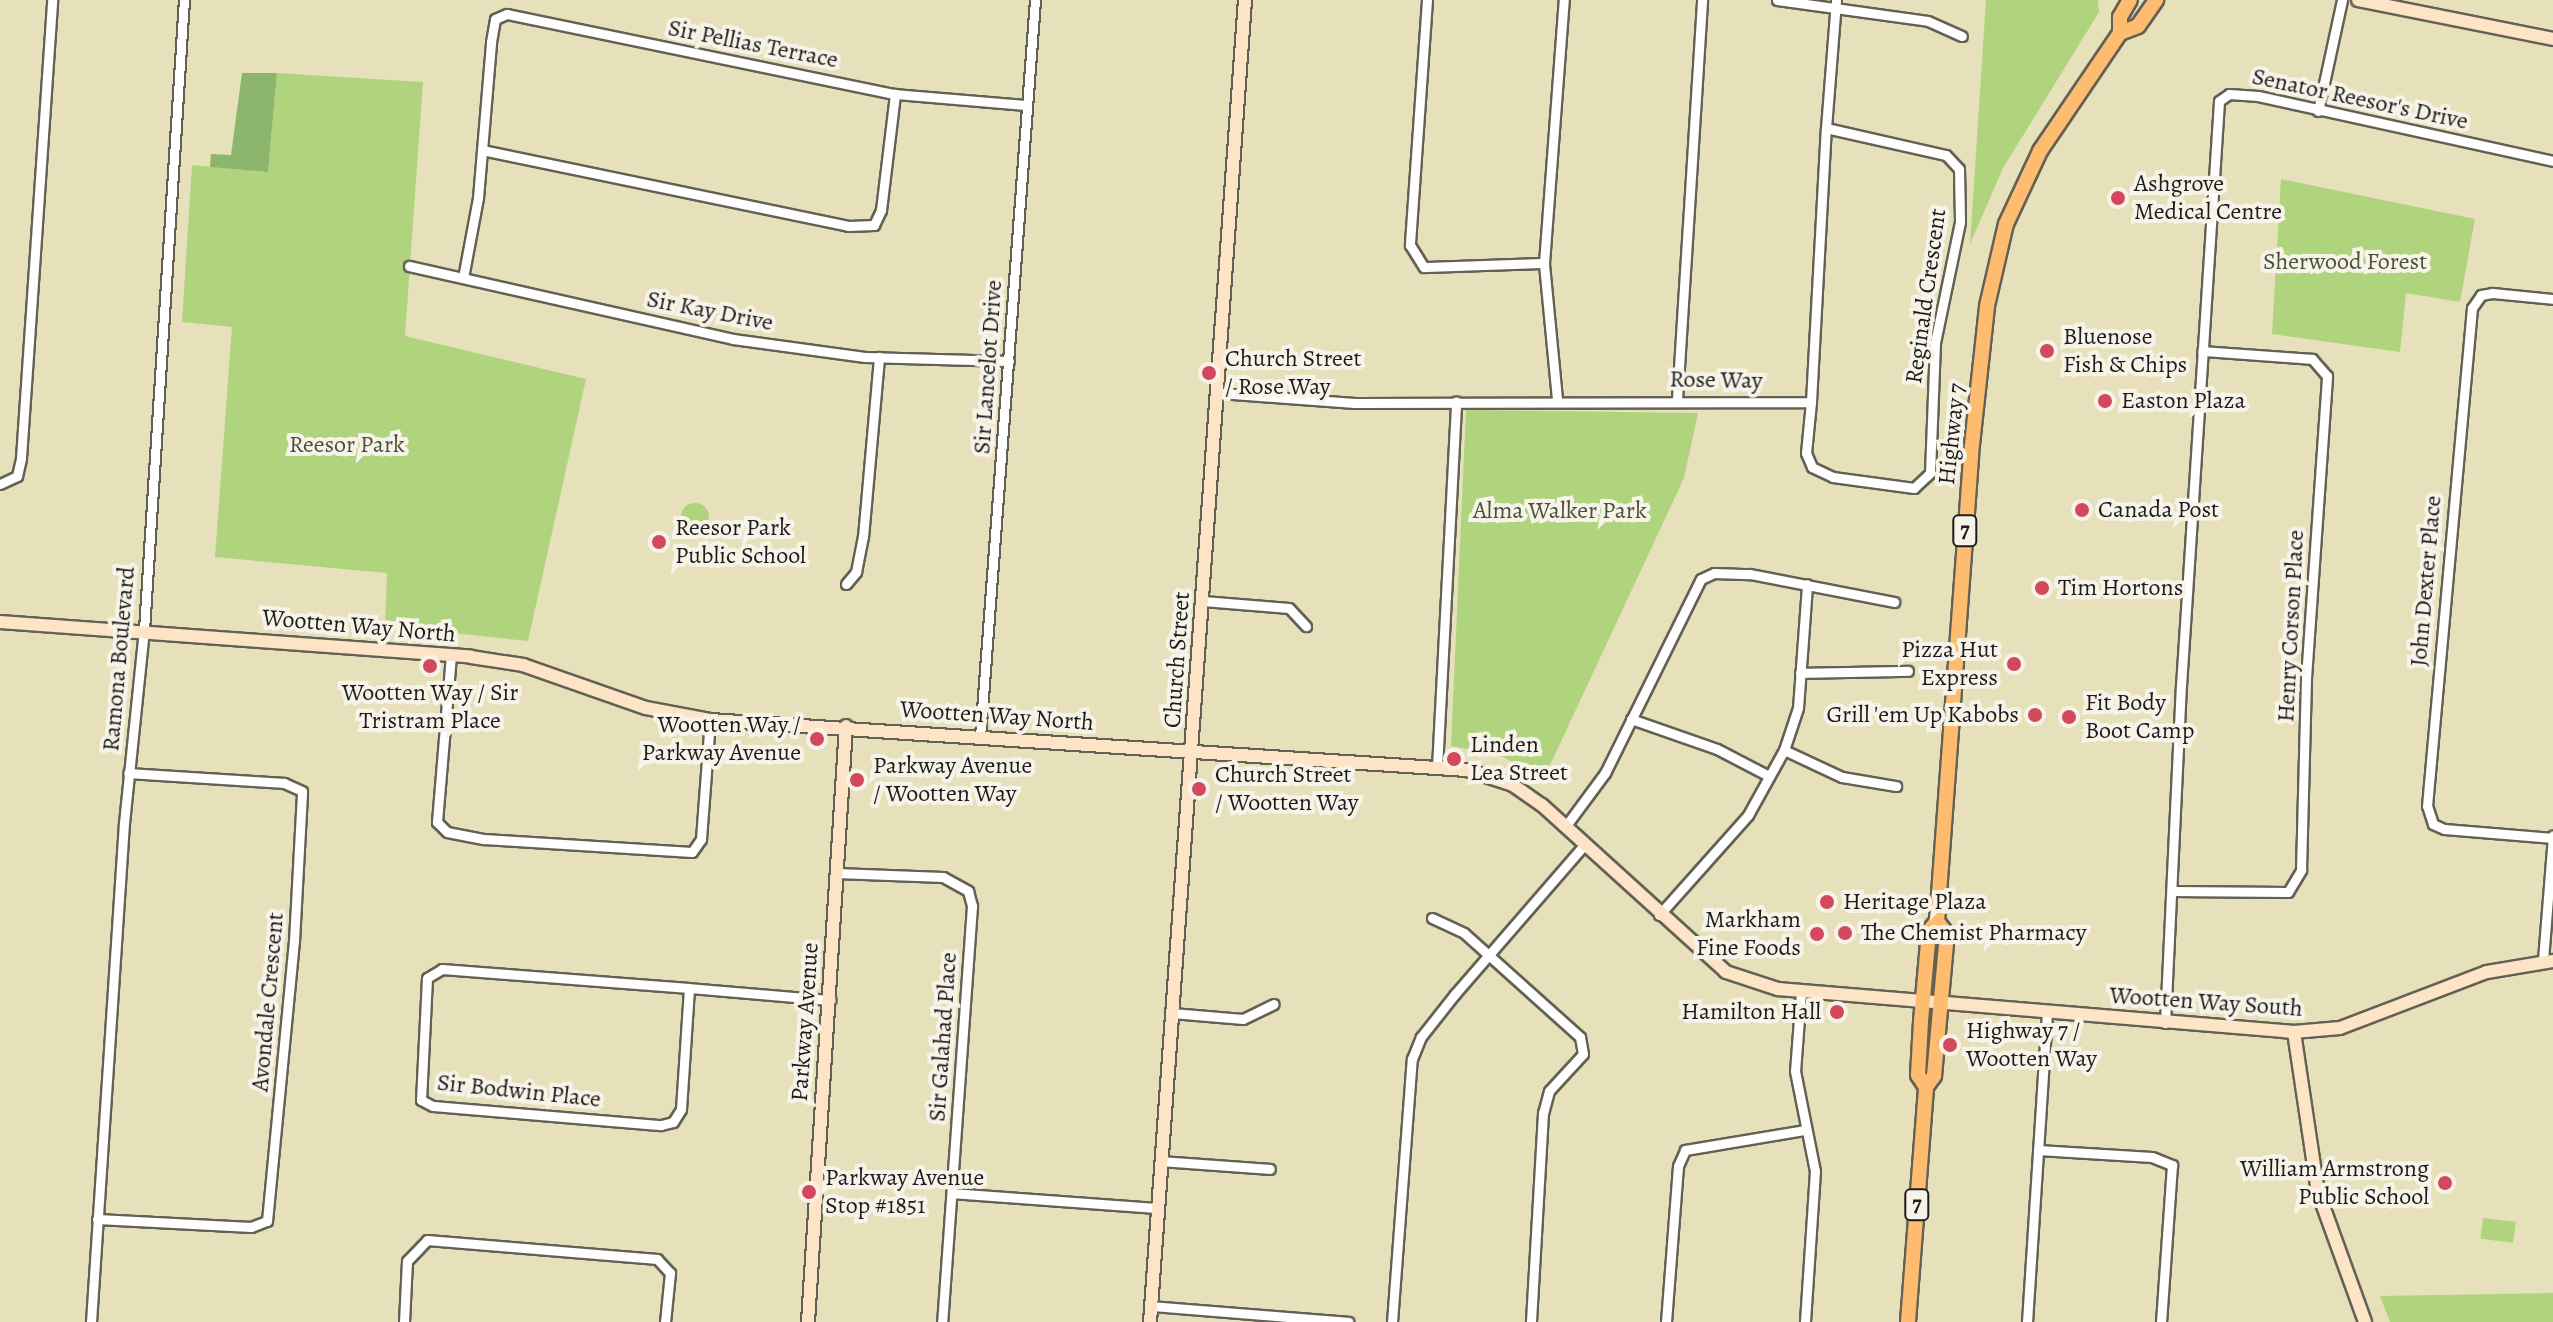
<!DOCTYPE html>
<style>
body{margin:0}
#map{position:relative;width:2553px;height:1322px;overflow:hidden;background:#e6e0bb;font-family:Alegreya,serif}
div>[style]{position:absolute}
[style*='--x']{left:calc(var(--x)*1px);top:calc(var(--y)*1px);width:calc(var(--w)*1px);rotate:calc(var(--a)*1deg)}
.green>*{inset:0;background:#b0d47d;transform-origin:0 0}
.round{border-radius:50%}
.forest>*{inset:0;background:#8cb66c}
.roads{filter:drop-shadow(2px 0 #636154) drop-shadow(-2px 0 #636154) drop-shadow(0 2px #636154) drop-shadow(0 -2px #636154)}
.street>*{height:9px;margin:-4.5px;padding:0 4.5px;transform-origin:4.5px;border-radius:4.5px;background:#fff}
.secondary>*{height:12px;margin:-6px;padding:0 6px;transform-origin:6px;border-radius:6px;background:#fee4c6}
.primary>*{height:14px;margin:-7px;padding:0 7px;transform-origin:7px;border-radius:7px;background:#fdbc70}
.dots>*{width:22px;height:22px;translate:-50% -50%;box-sizing:border-box;border:4px solid #f7f3e8;border-radius:50%}
span{translate:-50% -50%;white-space:nowrap;text-align:center;line-height:1.15;-webkit-text-stroke:8px #f7f3e8;paint-order:stroke}
.shield-label span{padding:2px 6px;background:#f7f3e8;border:2px solid;border-radius:6px;-webkit-text-stroke-width:0}
.shield-label{font-size:22px;color:#1c1c1c;font-weight:700}
.street-label{font-size:24px;color:#1c1c1c}
.poi-label{font-size:24px;color:#1c1c1c}
.left{translate:0 -50%;text-align:left}
.right{translate:-100% -50%;text-align:right}
.park-label{font-size:24px;color:#485339}
</style>
<div id="map">
<div class="green">
<i style="clip-path:polygon(1986px 0,2098px 0,2099px 12px,2003px 168px,1970px 244px)"></i>
<i style="clip-path:polygon(277px 73px,423px 82px,405px 336px,586px 379px,528px 641px,385px 626px,387px 573px,215px 557px,232px 327px,182px 322px,192px 165px,268px 172px)"></i>
<i style="clip-path:polygon(2281px 179px,2475px 219px,2460px 302px,2406px 293px,2400px 352px,2272px 334px)"></i>
<i style="clip-path:polygon(1466px 410px,1698px 413px,1684px 478px,1544px 778px,1499px 755px,1451px 746px)"></i>
<i class="round" style="left:681px;top:503px;width:28px;height:28px"></i>
<i style="left:2483px;top:1218px;width:33px;height:21px;rotate:7deg"></i>
<i style="clip-path:polygon(2553px 1293px,2553px 1322px,2390px 1322px,2380px 1296px)"></i>
</div>
<div class="forest">
<i style="clip-path:polygon(242px 73px,277px 73px,268px 172px,210px 167px,211px 154px,231px 155px)"></i>
</div>
<div class="roads">
<div class="street">
<i style="--x:1427;--y:0;--w:246;--a:94"></i>
<i style="--x:1410;--y:245;--w:26;--a:58"></i>
<i style="--x:1424;--y:267;--w:120;--a:-1.9"></i>
<i style="--x:1777;--y:0;--w:152;--a:7.9"></i>
<i style="--x:1928;--y:21;--w:37;--a:24"></i>
<i style="--x:2318;--y:111;--w:114;--a:-77.8"></i>
<i style="--x:1826;--y:128;--w:123;--a:12.7"></i>
<i style="--x:1946;--y:155;--w:19;--a:47"></i>
<i style="--x:1959;--y:169;--w:53;--a:88.9"></i>
<i style="--x:1960;--y:222;--w:124;--a:101.7"></i>
<i style="--x:1935;--y:343;--w:130;--a:92.2"></i>
<i style="--x:1930;--y:473;--w:22;--a:137"></i>
<i style="--x:1914;--y:488;--w:82;--a:-172.3"></i>
<i style="--x:1833;--y:477;--w:23;--a:-155"></i>
<i style="--x:1812;--y:467;--w:15;--a:-113"></i>
<i style="--x:1806;--y:453;--w:51;--a:-84.4"></i>
<i style="--x:1811;--y:402;--w:274;--a:-86.9"></i>
<i style="--x:1826;--y:128;--w:128;--a:-85.5"></i>
<i style="--x:482;--y:150;--w:374;--a:11.7"></i>
<i style="--x:848;--y:226;--w:26;--a:-2"></i>
<i style="--x:874;--y:225;--w:17;--a:-65"></i>
<i style="--x:881;--y:210;--w:117;--a:-83.1"></i>
<i style="--x:409;--y:266;--w:332;--a:12.7"></i>
<i style="--x:733;--y:339;--w:133;--a:7.8"></i>
<i style="--x:865;--y:357;--w:144;--a:1.6"></i>
<i style="--x:463;--y:278;--w:81;--a:-79.4"></i>
<i style="--x:478;--y:198;--w:157;--a:-85.2"></i>
<i style="--x:491;--y:42;--w:23;--a:-80"></i>
<i style="--x:495;--y:19;--w:13;--a:-23"></i>
<i style="--x:507;--y:14;--w:396;--a:11.7"></i>
<i style="--x:895;--y:94;--w:132;--a:4.8"></i>
<i style="--x:1219;--y:393;--w:136;--a:4.2"></i>
<i style="--x:1355;--y:403;--w:456;--a:-0.1"></i>
<i style="--x:1557;--y:399;--w:137;--a:-95.5"></i>
<i style="--x:1544;--y:263;--w:264;--a:-85.7"></i>
<i style="--x:1677;--y:399;--w:400;--a:-86.4"></i>
<i style="--x:0;--y:484;--w:19;--a:-25"></i>
<i style="--x:17;--y:476;--w:18;--a:-77"></i>
<i style="--x:21;--y:458;--w:459;--a:-86.1"></i>
<i style="--x:846;--y:584;--w:16;--a:-50"></i>
<i style="--x:856;--y:572;--w:36;--a:-79"></i>
<i style="--x:863;--y:537;--w:181;--a:-84.9"></i>
<i style="--x:1203;--y:601;--w:86;--a:4.7"></i>
<i style="--x:1289;--y:608;--w:25;--a:47"></i>
<i style="--x:451;--y:655;--w:168;--a:94.8"></i>
<i style="--x:437;--y:822;--w:14;--a:45"></i>
<i style="--x:447;--y:832;--w:38;--a:11"></i>
<i style="--x:484;--y:839;--w:208;--a:3.6"></i>
<i style="--x:692;--y:852;--w:16;--a:-55"></i>
<i style="--x:701;--y:839;--w:119;--a:-85.7"></i>
<i style="--x:1800;--y:673;--w:108;--a:-1.1"></i>
<i style="--x:1631;--y:719;--w:91;--a:19.2"></i>
<i style="--x:1717;--y:749;--w:59;--a:27.4"></i>
<i style="--x:980;--y:737;--w:739;--a:-85.73"></i>
<i style="--x:1784;--y:750;--w:64;--a:25"></i>
<i style="--x:1842;--y:777;--w:55;--a:9.5"></i>
<i style="--x:1437;--y:768;--w:367;--a:-87"></i>
<i style="--x:1565;--y:827;--w:67;--a:-53.5"></i>
<i style="--x:1605;--y:773;--w:216;--a:-63.7"></i>
<i style="--x:1701;--y:579;--w:14;--a:-25"></i>
<i style="--x:1714;--y:573;--w:36;--a:2"></i>
<i style="--x:1750;--y:574;--w:147;--a:11"></i>
<i style="--x:2553;--y:838;--w:109;--a:-175.3"></i>
<i style="--x:2444;--y:829;--w:12;--a:-156"></i>
<i style="--x:2433;--y:824;--w:19;--a:-108"></i>
<i style="--x:2427;--y:806;--w:500;--a:-84.84"></i>
<i style="--x:2472;--y:308;--w:16;--a:-55"></i>
<i style="--x:2481;--y:295;--w:11;--a:-10"></i>
<i style="--x:2492;--y:293;--w:61;--a:5.6"></i>
<i style="--x:836;--y:873;--w:107;--a:2.1"></i>
<i style="--x:943;--y:877;--w:29;--a:29"></i>
<i style="--x:968;--y:891;--w:16;--a:75"></i>
<i style="--x:972;--y:906;--w:417;--a:94.1"></i>
<i style="--x:2172;--y:891;--w:116;--a:0.5"></i>
<i style="--x:2288;--y:892;--w:26;--a:-59"></i>
<i style="--x:2301;--y:870;--w:192;--a:-88.5"></i>
<i style="--x:2306;--y:678;--w:303;--a:-86"></i>
<i style="--x:2327;--y:376;--w:23;--a:-131"></i>
<i style="--x:2312;--y:359;--w:110;--a:-175.8"></i>
<i style="--x:1659;--y:915;--w:134;--a:-48.3"></i>
<i style="--x:1748;--y:815;--w:74;--a:-61"></i>
<i style="--x:1784;--y:750;--w:44;--a:-71.6"></i>
<i style="--x:1798;--y:708;--w:124;--a:-85.8"></i>
<i style="--x:1432;--y:918;--w:35;--a:25"></i>
<i style="--x:1464;--y:933;--w:156;--a:41.9"></i>
<i style="--x:1580;--y:1037;--w:17;--a:80"></i>
<i style="--x:1583;--y:1054;--w:50;--a:132.6"></i>
<i style="--x:1549;--y:1091;--w:23;--a:105"></i>
<i style="--x:1543;--y:1113;--w:209;--a:93.3"></i>
<i style="--x:2543;--y:960;--w:125;--a:-85.4"></i>
<i style="--x:689;--y:988;--w:248;--a:-175.6"></i>
<i style="--x:442;--y:969;--w:17;--a:149"></i>
<i style="--x:427;--y:978;--w:122;--a:92.8"></i>
<i style="--x:421;--y:1100;--w:13;--a:27"></i>
<i style="--x:433;--y:1106;--w:229;--a:4.8"></i>
<i style="--x:661;--y:1125;--w:12;--a:-14"></i>
<i style="--x:673;--y:1122;--w:15;--a:-58"></i>
<i style="--x:681;--y:1109;--w:121;--a:-86.2"></i>
<i style="--x:689;--y:988;--w:142;--a:4.9"></i>
<i style="--x:1801;--y:992;--w:79;--a:94.3"></i>
<i style="--x:1795;--y:1071;--w:102;--a:78.7"></i>
<i style="--x:1815;--y:1171;--w:151;--a:93.8"></i>
<i style="--x:1172;--y:1013;--w:71;--a:4.8"></i>
<i style="--x:1243;--y:1019;--w:34;--a:-26"></i>
<i style="--x:2165;--y:1023;--w:337;--a:-87.3"></i>
<i style="--x:2181;--y:686;--w:586;--a:-86.28"></i>
<i style="--x:2219;--y:101;--w:12;--a:-35"></i>
<i style="--x:2229;--y:94;--w:29;--a:4"></i>
<i style="--x:2258;--y:96;--w:302;--a:12.4"></i>
<i style="--x:2038;--y:1150;--w:114;--a:3.5"></i>
<i style="--x:2152;--y:1157;--w:22;--a:22"></i>
<i style="--x:2172;--y:1165;--w:157;--a:94"></i>
<i style="--x:1161;--y:1161;--w:109;--a:4.2"></i>
<i style="--x:952;--y:1193;--w:207;--a:4.2"></i>
<i style="--x:97;--y:1219;--w:154;--a:3"></i>
<i style="--x:251;--y:1227;--w:17;--a:-21"></i>
<i style="--x:267;--y:1221;--w:281;--a:-84.5"></i>
<i style="--x:294;--y:941;--w:150;--a:-86.9"></i>
<i style="--x:302;--y:791;--w:20;--a:-156"></i>
<i style="--x:284;--y:783;--w:156;--a:-176.3"></i>
<i style="--x:1151;--y:1306;--w:198;--a:4.6"></i>
<i style="--x:91;--y:1322;--w:500;--a:-86.22"></i>
<i style="--x:124;--y:823;--w:194;--a:-84.1"></i>
<i style="--x:144;--y:630;--w:631;--a:-86.37"></i>
<i style="--x:404;--y:1322;--w:61;--a:-87.2"></i>
<i style="--x:407;--y:1261;--w:29;--a:-46"></i>
<i style="--x:427;--y:1240;--w:231;--a:4.7"></i>
<i style="--x:657;--y:1259;--w:19;--a:47"></i>
<i style="--x:670;--y:1273;--w:49;--a:95.8"></i>
<i style="--x:1392;--y:1322;--w:264;--a:-85.7"></i>
<i style="--x:1412;--y:1059;--w:24;--a:-68"></i>
<i style="--x:1421;--y:1037;--w:55;--a:-51.7"></i>
<i style="--x:1455;--y:994;--w:198;--a:-49.1"></i>
<i style="--x:1666;--y:1322;--w:156;--a:-85.6"></i>
<i style="--x:1678;--y:1166;--w:17;--a:-66"></i>
<i style="--x:1685;--y:1150;--w:122;--a:-9.5"></i>
<i style="--x:2027;--y:1322;--w:310;--a:-86.3"></i>
</div>
<div class="secondary">
<i style="--x:2358;--y:0;--w:199;--a:11.3"></i>
<i style="--x:0;--y:622;--w:472;--a:4.2"></i>
<i style="--x:471;--y:657;--w:53;--a:8.7"></i>
<i style="--x:523;--y:665;--w:130;--a:19.3"></i>
<i style="--x:646;--y:708;--w:65;--a:10.6"></i>
<i style="--x:710;--y:720;--w:759;--a:3.78"></i>
<i style="--x:1467;--y:770;--w:48;--a:18.1"></i>
<i style="--x:1513;--y:785;--w:35;--a:35"></i>
<i style="--x:1542;--y:805;--w:248;--a:42.2"></i>
<i style="--x:1726;--y:972;--w:55;--a:18.1"></i>
<i style="--x:1778;--y:989;--w:518;--a:4.76"></i>
<i style="--x:2294;--y:1032;--w:46;--a:-5"></i>
<i style="--x:2340;--y:1028;--w:157;--a:-20.9"></i>
<i style="--x:2487;--y:972;--w:67;--a:-9.5"></i>
<i style="--x:2294;--y:1032;--w:162;--a:81.5"></i>
<i style="--x:2318;--y:1192;--w:138;--a:70.1"></i>
<i style="--x:808;--y:1322;--w:597;--a:-86.35"></i>
<i style="--x:1150;--y:1322;--w:1325;--a:-85.89"></i>
</div>
<div class="primary">
<i style="--x:2120;--y:33;--w:19;--a:-21"></i>
<i style="--x:2138;--y:26;--w:32;--a:-55"></i>
<i style="--x:1926;--y:1087;--w:14;--a:-124"></i>
<i style="--x:1918;--y:1075;--w:54;--a:-86.8"></i>
<i style="--x:1921;--y:1021;--w:90;--a:-84.9"></i>
<i style="--x:1929;--y:931;--w:13;--a:-51"></i>
<i style="--x:1937;--y:921;--w:468;--a:-85.8"></i>
<i style="--x:1971;--y:454;--w:149;--a:-83.8"></i>
<i style="--x:1987;--y:306;--w:84;--a:-77"></i>
<i style="--x:2006;--y:224;--w:81;--a:-65"></i>
<i style="--x:2040;--y:151;--w:143;--a:-55.9"></i>
<i style="--x:2120;--y:33;--w:16;--a:-90"></i>
<i style="--x:2120;--y:17;--w:20;--a:-60"></i>
<i style="--x:1908;--y:1322;--w:236;--a:-85.6"></i>
<i style="--x:1926;--y:1087;--w:14;--a:-54"></i>
<i style="--x:1934;--y:1076;--w:143;--a:-84.8"></i>
<i style="--x:1947;--y:934;--w:16;--a:-128"></i>
</div>
</div>
<div class="dots">
<i style="left:2118px;top:198px;background:#d1495b"></i>
<i style="left:2047px;top:351px;background:#d1495b"></i>
<i style="left:1209px;top:373px;background:#d1495b"></i>
<i style="left:2105px;top:401px;background:#d1495b"></i>
<i style="left:2082px;top:510px;background:#d1495b"></i>
<i style="left:659px;top:542px;background:#d1495b"></i>
<i style="left:2042px;top:588px;background:#d1495b"></i>
<i style="left:2014px;top:664px;background:#d1495b"></i>
<i style="left:430px;top:666px;background:#d1495b"></i>
<i style="left:2035px;top:715px;background:#d1495b"></i>
<i style="left:2069px;top:717px;background:#d1495b"></i>
<i style="left:817px;top:739px;background:#d1495b"></i>
<i style="left:1454px;top:759px;background:#d1495b"></i>
<i style="left:857px;top:780px;background:#d1495b"></i>
<i style="left:1199px;top:789px;background:#d1495b"></i>
<i style="left:1827px;top:902px;background:#d1495b"></i>
<i style="left:1845px;top:933px;background:#d1495b"></i>
<i style="left:1817px;top:934px;background:#d1495b"></i>
<i style="left:1837px;top:1012px;background:#d1495b"></i>
<i style="left:1950px;top:1045px;background:#d1495b"></i>
<i style="left:2445px;top:1183px;background:#d1495b"></i>
<i style="left:809px;top:1192px;background:#d1495b"></i>
</div>
<div class="shield-label">
<span style="left:1965px;top:531px">7</span>
<span style="left:1917px;top:1205px">7</span>
</div>
<div class="street-label">
<span style="left:753px;top:44px;rotate:11deg">Sir Pellias Terrace</span>
<span style="left:2360px;top:99px;rotate:12deg">Senator Reesor's Drive</span>
<span style="left:1926px;top:296px;rotate:-82deg">Reginald Crescent</span>
<span style="left:710px;top:311px;rotate:11deg">Sir Kay Drive</span>
<span style="left:988px;top:367px;rotate:-86deg">Sir Lancelot Drive</span>
<span style="left:1716px;top:380px;rotate:1deg">Rose Way</span>
<span style="left:1952px;top:434px;rotate:-84deg">Highway 7</span>
<span style="left:2426px;top:581px;rotate:-85deg">John Dexter Place</span>
<span style="left:359px;top:626px;rotate:5deg">Wootten Way North</span>
<span style="left:2291px;top:626px;rotate:-87deg">Henry Corson Place</span>
<span style="left:119px;top:659px;rotate:-85deg">Ramona Boulevard</span>
<span style="left:1177px;top:660px;rotate:-86deg">Church Street</span>
<span style="left:997px;top:716px;rotate:4deg">Wootten Way North</span>
<span style="left:268px;top:1002px;rotate:-85deg">Avondale Crescent</span>
<span style="left:2206px;top:1002px;rotate:4deg">Wootten Way South</span>
<span style="left:805px;top:1022px;rotate:-86deg">Parkway Avenue</span>
<span style="left:943px;top:1037px;rotate:-86deg">Sir Galahad Place</span>
<span style="left:519px;top:1091px;rotate:6deg">Sir Bodwin Place</span>
</div>
<div class="poi-label">
<span class="left" style="left:2134px;top:198px">Ashgrove<br>Medical Centre</span>
<span class="left" style="left:2063px;top:351px">Bluenose<br>Fish &amp; Chips</span>
<span class="left" style="left:1225px;top:373px">Church Street<br>/ Rose Way</span>
<span class="left" style="left:2121px;top:401px">Easton Plaza</span>
<span class="left" style="left:2098px;top:510px">Canada Post</span>
<span class="left" style="left:675px;top:542px">Reesor Park<br>Public School</span>
<span class="left" style="left:2058px;top:588px">Tim Hortons</span>
<span class="right" style="left:1998px;top:664px">Pizza Hut<br>Express</span>
<span style="left:430px;top:707px">Wootten Way / Sir<br>Tristram Place</span>
<span class="left" style="left:2085px;top:717px">Fit Body<br>Boot Camp</span>
<span class="right" style="left:2019px;top:715px">Grill 'em Up Kabobs</span>
<span class="right" style="left:801px;top:739px">Wootten Way /<br>Parkway Avenue</span>
<span class="left" style="left:1470px;top:759px">Linden<br>Lea Street</span>
<span class="left" style="left:873px;top:780px">Parkway Avenue<br>/ Wootten Way</span>
<span class="left" style="left:1215px;top:789px">Church Street<br>/ Wootten Way</span>
<span class="left" style="left:1843px;top:902px">Heritage Plaza</span>
<span class="right" style="left:1801px;top:934px">Markham<br>Fine Foods</span>
<span class="left" style="left:1861px;top:933px">The Chemist Pharmacy</span>
<span class="right" style="left:1821px;top:1012px">Hamilton Hall</span>
<span class="left" style="left:1966px;top:1045px">Highway 7 /<br>Wootten Way</span>
<span class="right" style="left:2429px;top:1183px">William Armstrong<br>Public School</span>
<span class="left" style="left:825px;top:1192px">Parkway Avenue<br>Stop #1851</span>
</div>
<div class="park-label">
<span style="left:2345px;top:262px">Sherwood Forest</span>
<span style="left:347px;top:445px">Reesor Park</span>
<span style="left:1560px;top:511px">Alma Walker Park</span>
</div>
</div>
